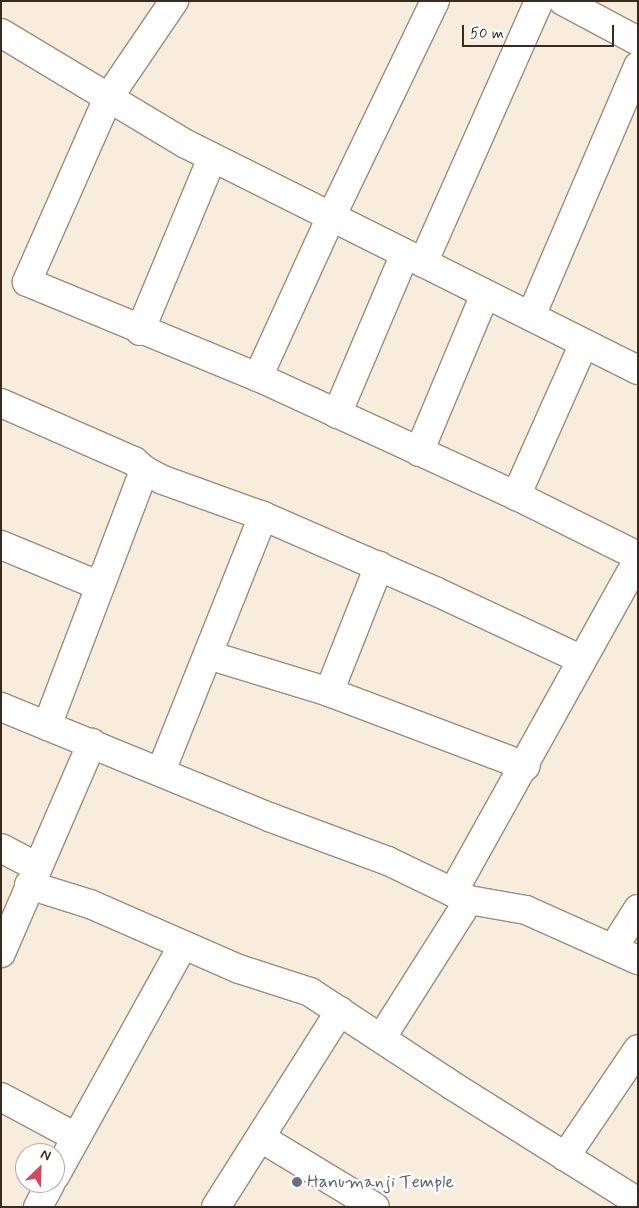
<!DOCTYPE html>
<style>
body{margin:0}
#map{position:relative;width:639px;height:1208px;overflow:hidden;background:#f8eddc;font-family:Mynerve,sans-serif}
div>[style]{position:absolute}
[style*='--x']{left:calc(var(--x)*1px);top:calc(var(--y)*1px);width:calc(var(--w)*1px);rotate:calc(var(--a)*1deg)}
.roads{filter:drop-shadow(1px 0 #9a8c7d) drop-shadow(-1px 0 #9a8c7d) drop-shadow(0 1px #9a8c7d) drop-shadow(0 -1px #9a8c7d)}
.minor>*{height:28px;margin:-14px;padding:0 14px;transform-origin:14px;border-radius:14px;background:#fff}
.dots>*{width:14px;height:14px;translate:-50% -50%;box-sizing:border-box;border:2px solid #fff;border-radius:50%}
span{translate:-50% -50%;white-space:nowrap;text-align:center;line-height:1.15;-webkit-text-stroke:5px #fff;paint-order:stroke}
.worship-label{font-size:18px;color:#5b616d}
.left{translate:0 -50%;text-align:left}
.frame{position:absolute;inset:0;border:2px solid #3b2a1e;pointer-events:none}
.north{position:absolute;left:15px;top:1143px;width:50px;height:50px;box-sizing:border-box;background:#fff;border:1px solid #b1aaa5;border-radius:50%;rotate:24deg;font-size:14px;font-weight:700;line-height:20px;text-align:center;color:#3b2a1e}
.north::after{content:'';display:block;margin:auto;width:18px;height:22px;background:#d1495b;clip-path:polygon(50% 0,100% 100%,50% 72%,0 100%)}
.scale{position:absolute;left:462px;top:25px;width:152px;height:22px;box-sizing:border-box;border:2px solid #3b2a1e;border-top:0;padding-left:6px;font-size:15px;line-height:18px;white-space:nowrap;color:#3b2a1e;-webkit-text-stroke:4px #fff;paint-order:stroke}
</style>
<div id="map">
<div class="roads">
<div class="minor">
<i style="--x:174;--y:1;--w:117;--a:124.2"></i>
<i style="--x:108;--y:98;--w:201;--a:113.8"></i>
<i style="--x:27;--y:282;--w:250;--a:22.4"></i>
<i style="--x:258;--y:377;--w:296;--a:24.7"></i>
<i style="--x:527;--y:501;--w:124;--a:26.4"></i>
<i style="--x:563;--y:1;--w:85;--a:28.1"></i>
<i style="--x:1;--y:33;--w:216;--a:31"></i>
<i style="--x:186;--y:144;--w:505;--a:26.57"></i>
<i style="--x:423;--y:263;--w:287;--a:-66.1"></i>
<i style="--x:531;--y:316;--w:272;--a:-66.8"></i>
<i style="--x:140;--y:331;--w:187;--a:-67.4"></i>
<i style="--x:258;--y:377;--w:176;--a:-65.5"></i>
<i style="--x:331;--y:217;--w:240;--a:-64.3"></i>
<i style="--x:1;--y:403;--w:145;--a:23.6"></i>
<i style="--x:134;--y:461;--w:13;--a:42"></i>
<i style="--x:144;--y:470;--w:21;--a:28"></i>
<i style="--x:163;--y:480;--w:106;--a:19.8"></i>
<i style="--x:263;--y:516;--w:188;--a:23.6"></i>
<i style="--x:435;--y:591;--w:162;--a:25.1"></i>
<i style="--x:337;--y:414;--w:174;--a:-67"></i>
<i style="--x:419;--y:452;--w:171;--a:-67.3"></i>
<i style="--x:516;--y:496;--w:167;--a:-66"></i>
<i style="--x:1;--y:545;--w:107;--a:22.5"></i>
<i style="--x:208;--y:655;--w:127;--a:17"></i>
<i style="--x:329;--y:692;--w:210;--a:20.7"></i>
<i style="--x:329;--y:692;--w:136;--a:-68.4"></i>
<i style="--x:1;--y:707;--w:290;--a:22.3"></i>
<i style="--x:269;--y:817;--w:127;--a:20.3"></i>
<i style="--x:388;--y:861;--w:90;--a:25.7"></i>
<i style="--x:469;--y:900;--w:58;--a:10"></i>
<i style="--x:526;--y:910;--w:123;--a:24.1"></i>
<i style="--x:47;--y:726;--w:274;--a:-69.2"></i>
<i style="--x:161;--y:771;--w:275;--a:-68.2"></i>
<i style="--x:1;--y:848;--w:41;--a:27.8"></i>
<i style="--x:29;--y:885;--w:64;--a:17.3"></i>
<i style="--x:90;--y:904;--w:163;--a:23.6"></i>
<i style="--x:239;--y:969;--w:75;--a:17.9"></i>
<i style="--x:310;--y:992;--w:171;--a:33.3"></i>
<i style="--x:453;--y:1086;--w:218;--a:32.1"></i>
<i style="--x:453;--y:892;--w:381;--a:-60.9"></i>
<i style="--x:614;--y:947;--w:45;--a:-57.7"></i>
<i style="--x:1;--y:953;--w:229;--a:-66.6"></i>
<i style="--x:382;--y:1037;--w:162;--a:-57.6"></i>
<i style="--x:1;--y:1097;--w:85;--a:28.1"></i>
<i style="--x:261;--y:1138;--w:133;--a:31.2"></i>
<i style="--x:565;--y:1157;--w:130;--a:-55.9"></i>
<i style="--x:55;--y:1176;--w:264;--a:-61"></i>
<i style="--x:38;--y:1207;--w:27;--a:-62"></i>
<i style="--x:216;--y:1207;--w:232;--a:-57.7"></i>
</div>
</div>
<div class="dots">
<i style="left:297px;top:1182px;background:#6b7280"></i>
</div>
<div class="worship-label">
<span class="left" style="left:307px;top:1182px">Hanumanji Temple</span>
</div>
<div class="frame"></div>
<div class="north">N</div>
<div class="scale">50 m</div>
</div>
